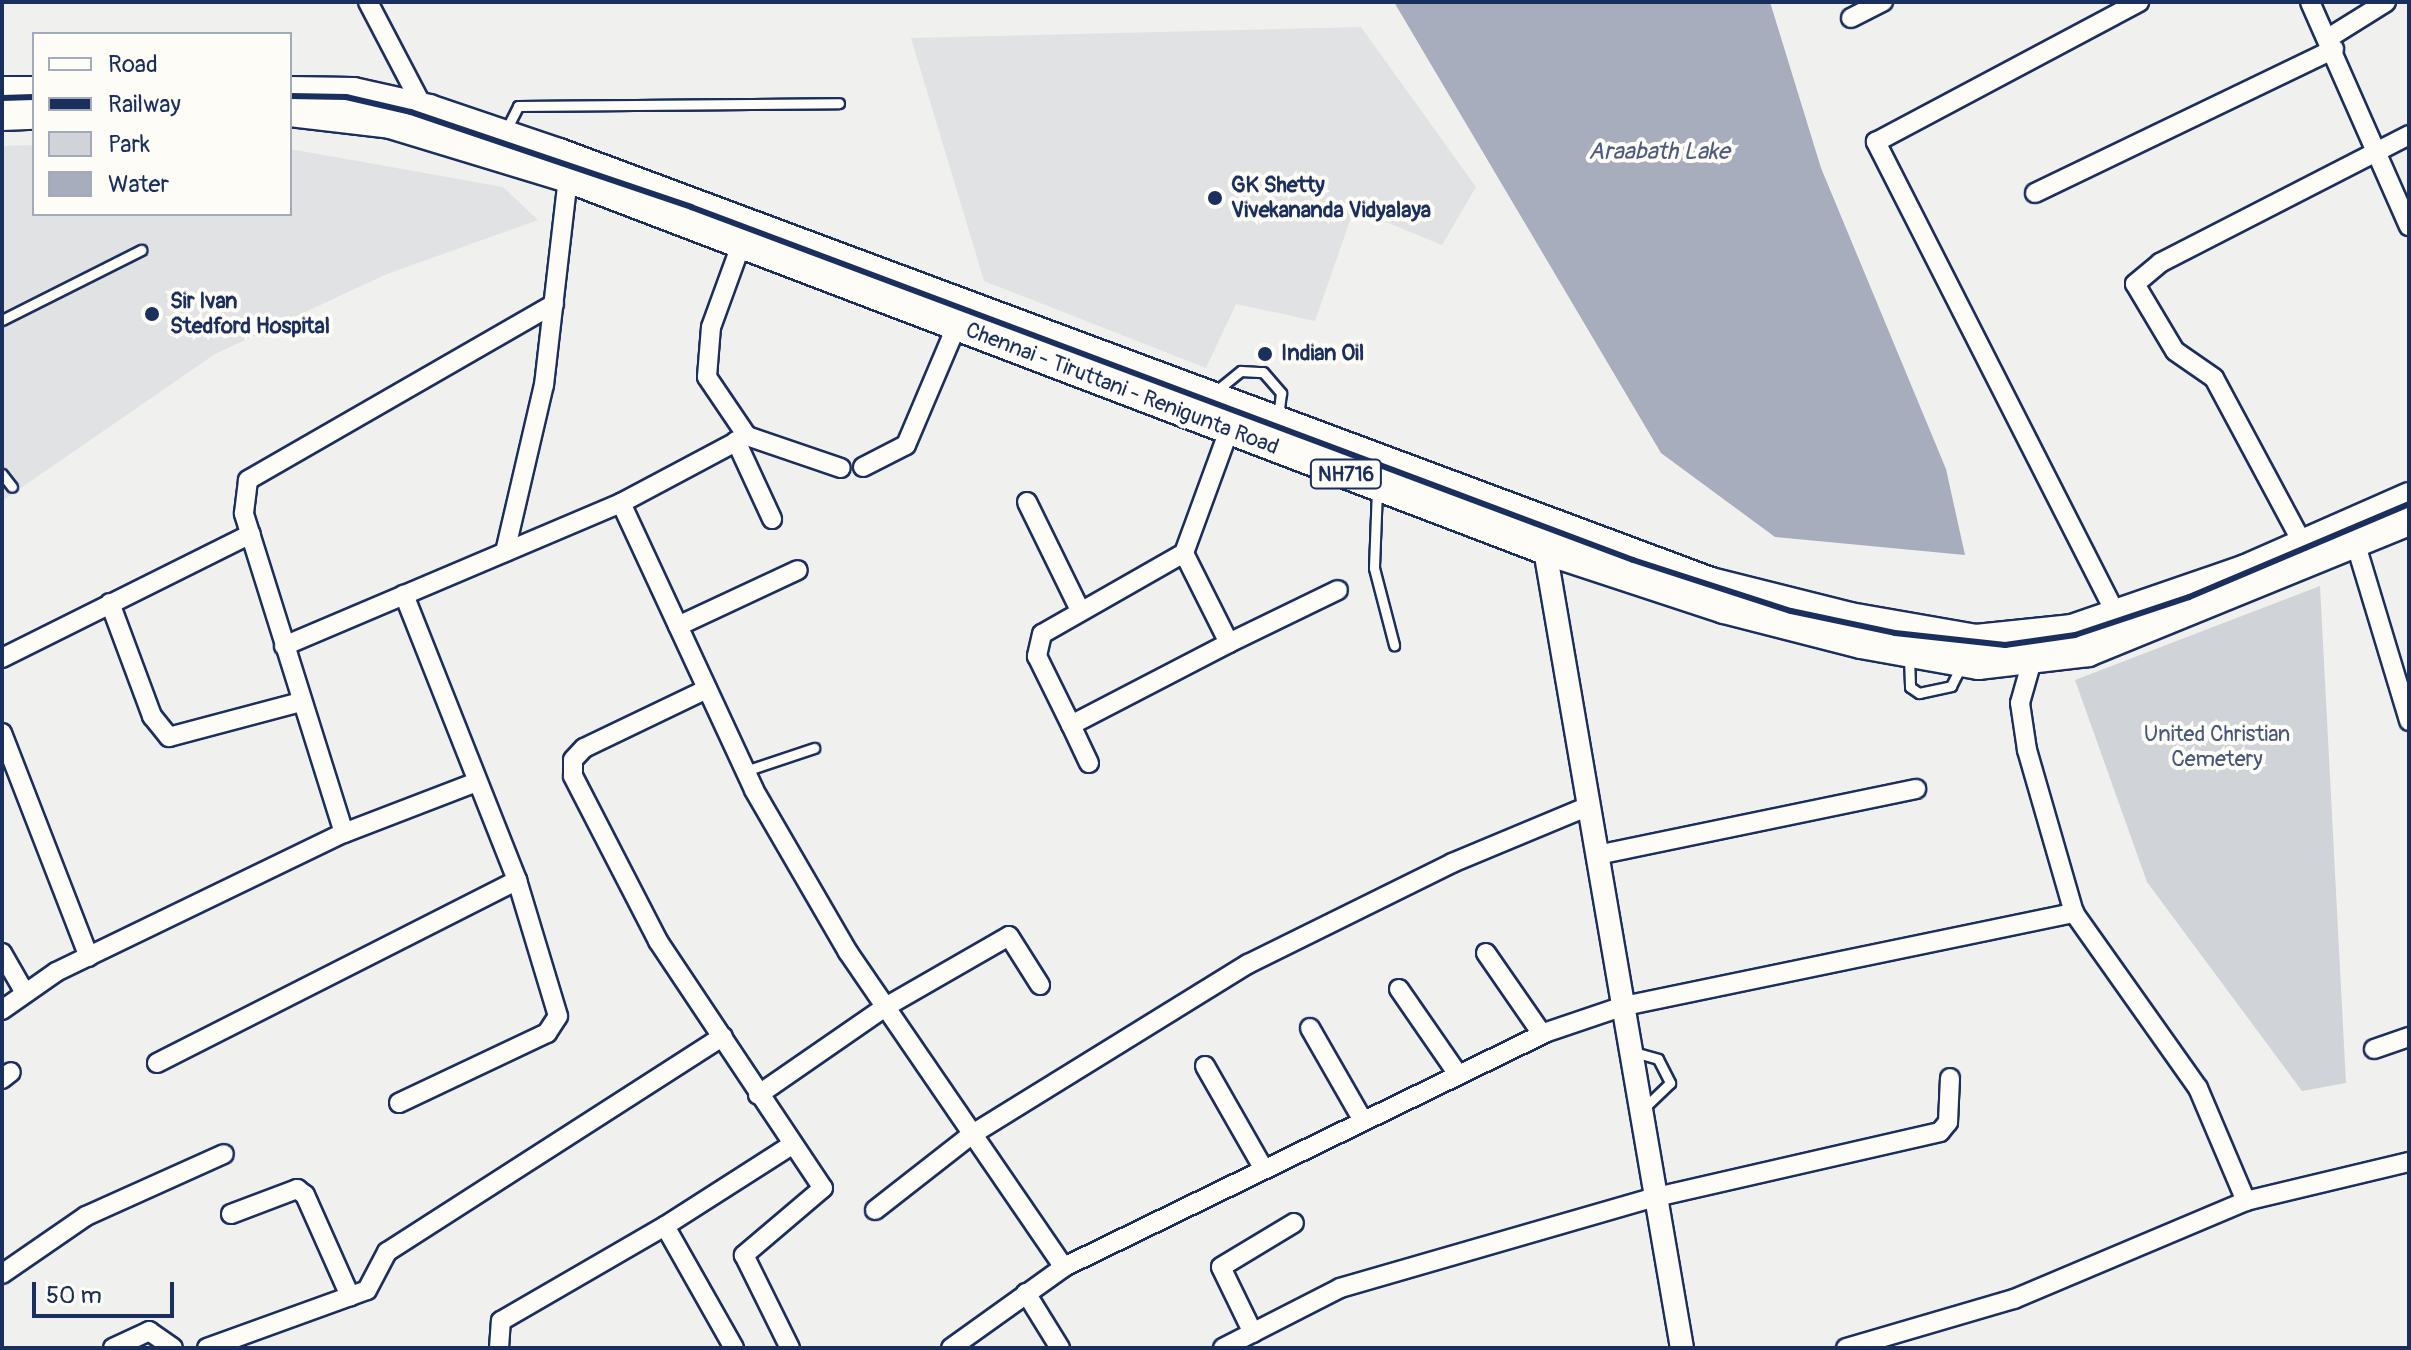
<!DOCTYPE html>
<style>
body{margin:0}
#map{position:relative;width:2411px;height:1350px;overflow:hidden;background:#f0f0ee;font-family:Pangolin,sans-serif}
div>[style]{position:absolute}
[style*='--x']{left:calc(var(--x)*1px);top:calc(var(--y)*1px);width:calc(var(--w)*1px);rotate:calc(var(--a)*1deg)}
.built>*{inset:0;background:#e0e2e3}
.green>*{inset:0;background:#d0d3d8}
.water>*{inset:0;background:#a7adbd}
.roads{filter:drop-shadow(2px 0 #1b2f5e) drop-shadow(-2px 0 #1b2f5e) drop-shadow(0 2px #1b2f5e) drop-shadow(0 -2px #1b2f5e)}
.service>*{height:9px;margin:-4.5px;padding:0 4.5px;transform-origin:4.5px;border-radius:4.5px;background:#fdfcf7}
.minor>*{height:18px;margin:-9px;padding:0 9px;transform-origin:9px;border-radius:9px;background:#fdfcf7}
.tertiary>*{height:22px;margin:-11px;padding:0 11px;transform-origin:11px;border-radius:11px;background:#fdfcf7}
.trunk>*{height:28px;margin:-14px;padding:0 14px;transform-origin:14px;border-radius:14px;background:#fdfcf7}
.rail>*{height:6px;margin:-3px;padding:0 3px;transform-origin:3px;border-radius:3px;background:#1b2f5e}
.dots>*{width:22px;height:22px;translate:-50% -50%;box-sizing:border-box;border:4px solid #fdfcf7;border-radius:50%}
span{translate:-50% -50%;white-space:nowrap;text-align:center;line-height:1.15;-webkit-text-stroke:8px #fdfcf7;paint-order:stroke}
.shield-label span{padding:2px 6px;background:#fdfcf7;border:2px solid;border-radius:6px;-webkit-text-stroke-width:0}
.shield-label{font-size:20px;color:#1b2f5e;font-weight:700}
.poi-label{font-size:22px;color:#1b2f5e;font-weight:700}
.left{translate:0 -50%;text-align:left}
.street-label{font-size:22px;color:#1b2f5e}
.park-label{font-size:22px;color:#48587c}
.water-label{font-size:24px;color:#4c5b7f;font-style:italic}
.frame{position:absolute;inset:0;border:4px solid #1b2f5e;pointer-events:none}
.legend{position:absolute;left:32px;top:32px;width:260px;height:184px;box-sizing:border-box;background:#fdfcf7;border:2px solid #a3aaba;margin:0;padding:10px 14px;list-style:none;font-size:24px;color:#1b2f5e}
.legend li{display:flex;align-items:center;gap:16px;height:40px}
.legend b{width:40px;border:2px solid #a3aaba}
.scale{position:absolute;left:32px;top:1282px;width:142px;height:36px;box-sizing:border-box;border:4px solid #1b2f5e;border-top:0;padding-left:10px;font-size:24px;line-height:28px;white-space:nowrap;color:#1b2f5e;-webkit-text-stroke:6px #fdfcf7;paint-order:stroke}
</style>
<div id="map">
<div class="built">
<i style="clip-path:polygon(1361px 27px,1476px 187px,1442px 245px,1354px 209px,1315px 321px,1236px 304px,1206px 368px,984px 281px,911px 38px)"></i>
<i style="clip-path:polygon(34px 145px,34px 214px,290px 214px,290px 149px,503px 187px,538px 220px,387px 274px,215px 354px,2px 501px,2px 146px)"></i>
</div>
<div class="green">
<i style="clip-path:polygon(2320px 586px,2346px 1083px,2302px 1091px,2147px 882px,2075px 680px)"></i>
</div>
<div class="water">
<i style="clip-path:polygon(1394px 2px,1770px 2px,1821px 168px,1946px 469px,1965px 555px,1775px 537px,1661px 453px)"></i>
</div>
<div class="roads">
<div class="service">
<i style="--x:505;--y:132;--w:29;--a:-63"></i>
<i style="--x:518;--y:106;--w:321;--a:-0.5"></i>
<i style="--x:2;--y:320;--w:156;--a:-26.7"></i>
<i style="--x:1216;--y:391;--w:32;--a:-39"></i>
<i style="--x:1241;--y:371;--w:22;--a:3"></i>
<i style="--x:1263;--y:372;--w:28;--a:49"></i>
<i style="--x:1281;--y:393;--w:26;--a:97"></i>
<i style="--x:2;--y:474;--w:16;--a:52"></i>
<i style="--x:1377;--y:489;--w:79;--a:92.2"></i>
<i style="--x:1374;--y:568;--w:80;--a:75.4"></i>
<i style="--x:1909;--y:657;--w:30;--a:88"></i>
<i style="--x:1910;--y:687;--w:11;--a:34"></i>
<i style="--x:1919;--y:693;--w:33;--a:-12"></i>
<i style="--x:1951;--y:686;--w:22;--a:-63"></i>
<i style="--x:745;--y:771;--w:73;--a:-18.4"></i>
<i style="--x:1634;--y:1052;--w:25;--a:16"></i>
<i style="--x:1658;--y:1059;--w:27;--a:63"></i>
<i style="--x:1670;--y:1083;--w:39;--a:136"></i>
</div>
<div class="minor">
<i style="--x:368;--y:2;--w:127;--a:62.4"></i>
<i style="--x:2310;--y:2;--w:245;--a:66.2"></i>
<i style="--x:1851;--y:18;--w:36;--a:-27"></i>
<i style="--x:2330;--y:37;--w:66;--a:-32"></i>
<i style="--x:2035;--y:193;--w:332;--a:-25.7"></i>
<i style="--x:742;--y:242;--w:90;--a:110"></i>
<i style="--x:711;--y:327;--w:50;--a:94.6"></i>
<i style="--x:707;--y:377;--w:71;--a:55.9"></i>
<i style="--x:747;--y:436;--w:99;--a:18.8"></i>
<i style="--x:736;--y:441;--w:86;--a:65.2"></i>
<i style="--x:863;--y:467;--w:48;--a:-27.1"></i>
<i style="--x:906;--y:445;--w:128;--a:-67"></i>
<i style="--x:1027;--y:502;--w:120;--a:63.9"></i>
<i style="--x:621;--y:503;--w:316;--a:65.1"></i>
<i style="--x:754;--y:790;--w:187;--a:59.9"></i>
<i style="--x:848;--y:952;--w:382;--a:55.6"></i>
<i style="--x:2303;--y:544;--w:188;--a:-118.2"></i>
<i style="--x:2214;--y:378;--w:47;--a:-145.3"></i>
<i style="--x:2175;--y:351;--w:78;--a:-120.8"></i>
<i style="--x:2135;--y:284;--w:33;--a:-40"></i>
<i style="--x:2160;--y:263;--w:280;--a:-27.2"></i>
<i style="--x:2356;--y:545;--w:184;--a:73.2"></i>
<i style="--x:505;--y:552;--w:171;--a:-76.9"></i>
<i style="--x:544;--y:385;--w:208;--a:-83.4"></i>
<i style="--x:1184;--y:553;--w:163;--a:150.3"></i>
<i style="--x:1042;--y:634;--w:23;--a:103"></i>
<i style="--x:1037;--y:656;--w:77;--a:63.8"></i>
<i style="--x:1071;--y:725;--w:178;--a:-27.4"></i>
<i style="--x:1229;--y:643;--w:101;--a:-116.6"></i>
<i style="--x:1184;--y:553;--w:131;--a:-69.9"></i>
<i style="--x:110;--y:603;--w:121;--a:69.6"></i>
<i style="--x:152;--y:716;--w:27;--a:51"></i>
<i style="--x:169;--y:737;--w:137;--a:-14.9"></i>
<i style="--x:2116;--y:614;--w:530;--a:-116.95"></i>
<i style="--x:1876;--y:142;--w:298;--a:-28"></i>
<i style="--x:678;--y:626;--w:132;--a:-25"></i>
<i style="--x:1229;--y:643;--w:121;--a:-25.9"></i>
<i style="--x:284;--y:646;--w:366;--a:-23"></i>
<i style="--x:621;--y:503;--w:143;--a:-28"></i>
<i style="--x:2035;--y:650;--w:55;--a:105.8"></i>
<i style="--x:2020;--y:703;--w:48;--a:81.5"></i>
<i style="--x:2027;--y:750;--w:170;--a:73.9"></i>
<i style="--x:2074;--y:913;--w:214;--a:54.7"></i>
<i style="--x:2198;--y:1088;--w:123;--a:67"></i>
<i style="--x:2;--y:658;--w:278;--a:-26.5"></i>
<i style="--x:707;--y:689;--w:136;--a:154.4"></i>
<i style="--x:584;--y:748;--w:16;--a:133"></i>
<i style="--x:573;--y:760;--w:16;--a:90"></i>
<i style="--x:573;--y:776;--w:186;--a:62.7"></i>
<i style="--x:658;--y:941;--w:297;--a:56.3"></i>
<i style="--x:823;--y:1188;--w:104;--a:139.7"></i>
<i style="--x:744;--y:1255;--w:104;--a:63.7"></i>
<i style="--x:1071;--y:725;--w:42;--a:64.7"></i>
<i style="--x:2;--y:733;--w:240;--a:68.8"></i>
<i style="--x:344;--y:833;--w:335;--a:-107.4"></i>
<i style="--x:244;--y:513;--w:33;--a:-83"></i>
<i style="--x:248;--y:480;--w:353;--a:-29.9"></i>
<i style="--x:1597;--y:855;--w:326;--a:-11.7"></i>
<i style="--x:2;--y:953;--w:46;--a:60.1"></i>
<i style="--x:1486;--y:953;--w:98;--a:55.3"></i>
<i style="--x:1399;--y:989;--w:102;--a:55.4"></i>
<i style="--x:2;--y:1010;--w:66;--a:-35.1"></i>
<i style="--x:56;--y:972;--w:320;--a:-25.8"></i>
<i style="--x:344;--y:833;--w:139;--a:-21"></i>
<i style="--x:1310;--y:1028;--w:103;--a:60.2"></i>
<i style="--x:2374;--y:1049;--w:37;--a:-19"></i>
<i style="--x:157;--y:1063;--w:404;--a:-26.9"></i>
<i style="--x:1205;--y:1066;--w:115;--a:60.3"></i>
<i style="--x:2;--y:1079;--w:11;--a:-38"></i>
<i style="--x:758;--y:1095;--w:151;--a:-34.7"></i>
<i style="--x:882;--y:1009;--w:146;--a:-29.9"></i>
<i style="--x:1009;--y:936;--w:58;--a:57.7"></i>
<i style="--x:399;--y:1103;--w:164;--a:-25.3"></i>
<i style="--x:547;--y:1033;--w:20;--a:-57"></i>
<i style="--x:558;--y:1016;--w:142;--a:-106.8"></i>
<i style="--x:517;--y:880;--w:307;--a:-111.6"></i>
<i style="--x:875;--y:1210;--w:122;--a:-38"></i>
<i style="--x:971;--y:1135;--w:326;--a:-31.7"></i>
<i style="--x:1248;--y:964;--w:228;--a:-26.3"></i>
<i style="--x:1452;--y:863;--w:148;--a:-22.6"></i>
<i style="--x:231;--y:1214;--w:71;--a:-20.7"></i>
<i style="--x:297;--y:1189;--w:10;--a:37"></i>
<i style="--x:305;--y:1195;--w:111;--a:66"></i>
<i style="--x:2;--y:1274;--w:102;--a:-34.6"></i>
<i style="--x:86;--y:1216;--w:151;--a:-24.2"></i>
<i style="--x:1026;--y:1293;--w:65;--a:58.3"></i>
<i style="--x:1253;--y:1333;--w:73;--a:-115.9"></i>
<i style="--x:1221;--y:1267;--w:85;--a:-31.1"></i>
<i style="--x:113;--y:1348;--w:40;--a:-25"></i>
<i style="--x:149;--y:1331;--w:29;--a:35"></i>
<i style="--x:207;--y:1348;--w:170;--a:-19.9"></i>
<i style="--x:367;--y:1290;--w:43;--a:-62.2"></i>
<i style="--x:387;--y:1252;--w:399;--a:-32.7"></i>
<i style="--x:499;--y:1348;--w:27;--a:-86"></i>
<i style="--x:501;--y:1321;--w:190;--a:-30.1"></i>
<i style="--x:734;--y:1348;--w:140;--a:-119.5"></i>
<i style="--x:665;--y:1226;--w:152;--a:-32.6"></i>
<i style="--x:951;--y:1348;--w:139;--a:-35.6"></i>
<i style="--x:1064;--y:1267;--w:537;--a:-25.94"></i>
<i style="--x:1547;--y:1032;--w:81;--a:-18.7"></i>
<i style="--x:1624;--y:1006;--w:460;--a:-11.7"></i>
<i style="--x:1223;--y:1348;--w:131;--a:-27.1"></i>
<i style="--x:1340;--y:1288;--w:325;--a:-16.1"></i>
<i style="--x:1652;--y:1198;--w:295;--a:-12.9"></i>
<i style="--x:1940;--y:1132;--w:13;--a:-51"></i>
<i style="--x:1948;--y:1122;--w:44;--a:-87.4"></i>
<i style="--x:1846;--y:1348;--w:175;--a:-16.3"></i>
<i style="--x:2014;--y:1299;--w:252;--a:-22.9"></i>
<i style="--x:2246;--y:1201;--w:168;--a:-13.5"></i>
</div>
<div class="tertiary">
<i style="--x:1550;--y:538;--w:13;--a:113"></i>
<i style="--x:1545;--y:550;--w:810;--a:80.26"></i>
</div>
<div class="trunk">
<i style="--x:2;--y:91;--w:32;--a:0"></i>
<i style="--x:290;--y:91;--w:63;--a:0.9"></i>
<i style="--x:353;--y:92;--w:78;--a:12.6"></i>
<i style="--x:429;--y:109;--w:137;--a:18.7"></i>
<i style="--x:559;--y:153;--w:1229;--a:20.43"></i>
<i style="--x:1711;--y:582;--w:143;--a:14.1"></i>
<i style="--x:1850;--y:617;--w:128;--a:9.9"></i>
<i style="--x:1976;--y:639;--w:97;--a:-5.9"></i>
<i style="--x:2072;--y:629;--w:184;--a:-19"></i>
<i style="--x:2246;--y:569;--w:178;--a:-23.8"></i>
<i style="--x:290;--y:112;--w:101;--a:6.8"></i>
<i style="--x:390;--y:124;--w:186;--a:16.9"></i>
<i style="--x:568;--y:178;--w:1045;--a:20.84"></i>
<i style="--x:1545;--y:550;--w:188;--a:18.2"></i>
<i style="--x:1724;--y:609;--w:141;--a:14.3"></i>
<i style="--x:1861;--y:644;--w:119;--a:10.2"></i>
<i style="--x:1978;--y:665;--w:111;--a:-6.7"></i>
<i style="--x:2088;--y:652;--w:347;--a:-22.2"></i>
<i style="--x:2;--y:116;--w:32;--a:-2"></i>
</div>
</div>
<div class="rail">
<i style="--x:290;--y:96;--w:56;--a:1"></i>
<i style="--x:346;--y:97;--w:67;--a:13"></i>
<i style="--x:411;--y:112;--w:296;--a:18.7"></i>
<i style="--x:691;--y:207;--w:1006;--a:20.54"></i>
<i style="--x:1633;--y:560;--w:166;--a:17.9"></i>
<i style="--x:1791;--y:611;--w:106;--a:11.9"></i>
<i style="--x:1895;--y:633;--w:111;--a:6.2"></i>
<i style="--x:2005;--y:645;--w:71;--a:-8.1"></i>
<i style="--x:2075;--y:635;--w:120;--a:-18.4"></i>
<i style="--x:2189;--y:597;--w:239;--a:-22.9"></i>
<i style="--x:2;--y:98;--w:32;--a:-2"></i>
</div>
<div class="dots">
<i style="left:1215px;top:198px;background:#1b2f5e"></i>
<i style="left:152px;top:314px;background:#1b2f5e"></i>
<i style="left:1265px;top:354px;background:#1b2f5e"></i>
</div>
<div class="shield-label">
<span style="left:1346px;top:474px">NH716</span>
</div>
<div class="poi-label">
<span class="left" style="left:1231px;top:198px">GK Shetty<br>Vivekananda Vidyalaya</span>
<span class="left" style="left:170px;top:314px">Sir Ivan<br>Stedford Hospital</span>
<span class="left" style="left:1281px;top:354px">Indian Oil</span>
</div>
<div class="street-label">
<span style="left:1122px;top:389px;rotate:21deg">Chennai - Tiruttani - Renigunta Road</span>
</div>
<div class="park-label">
<span style="left:2217px;top:747px">United Christian<br>Cemetery</span>
</div>
<div class="water-label">
<span style="left:1659px;top:152px">Araabath Lake</span>
</div>
<div class="frame"></div>
<ul class="legend">
<li><b style="height:10px;background:#fdfcf7"></b>Road</li>
<li><b style="height:10px;background:#1b2f5e"></b>Railway</li>
<li><b style="height:22px;background:#d0d3d8"></b>Park</li>
<li><b style="height:22px;background:#a7adbd"></b>Water</li>
</ul>
<div class="scale">50 m</div>
</div>
